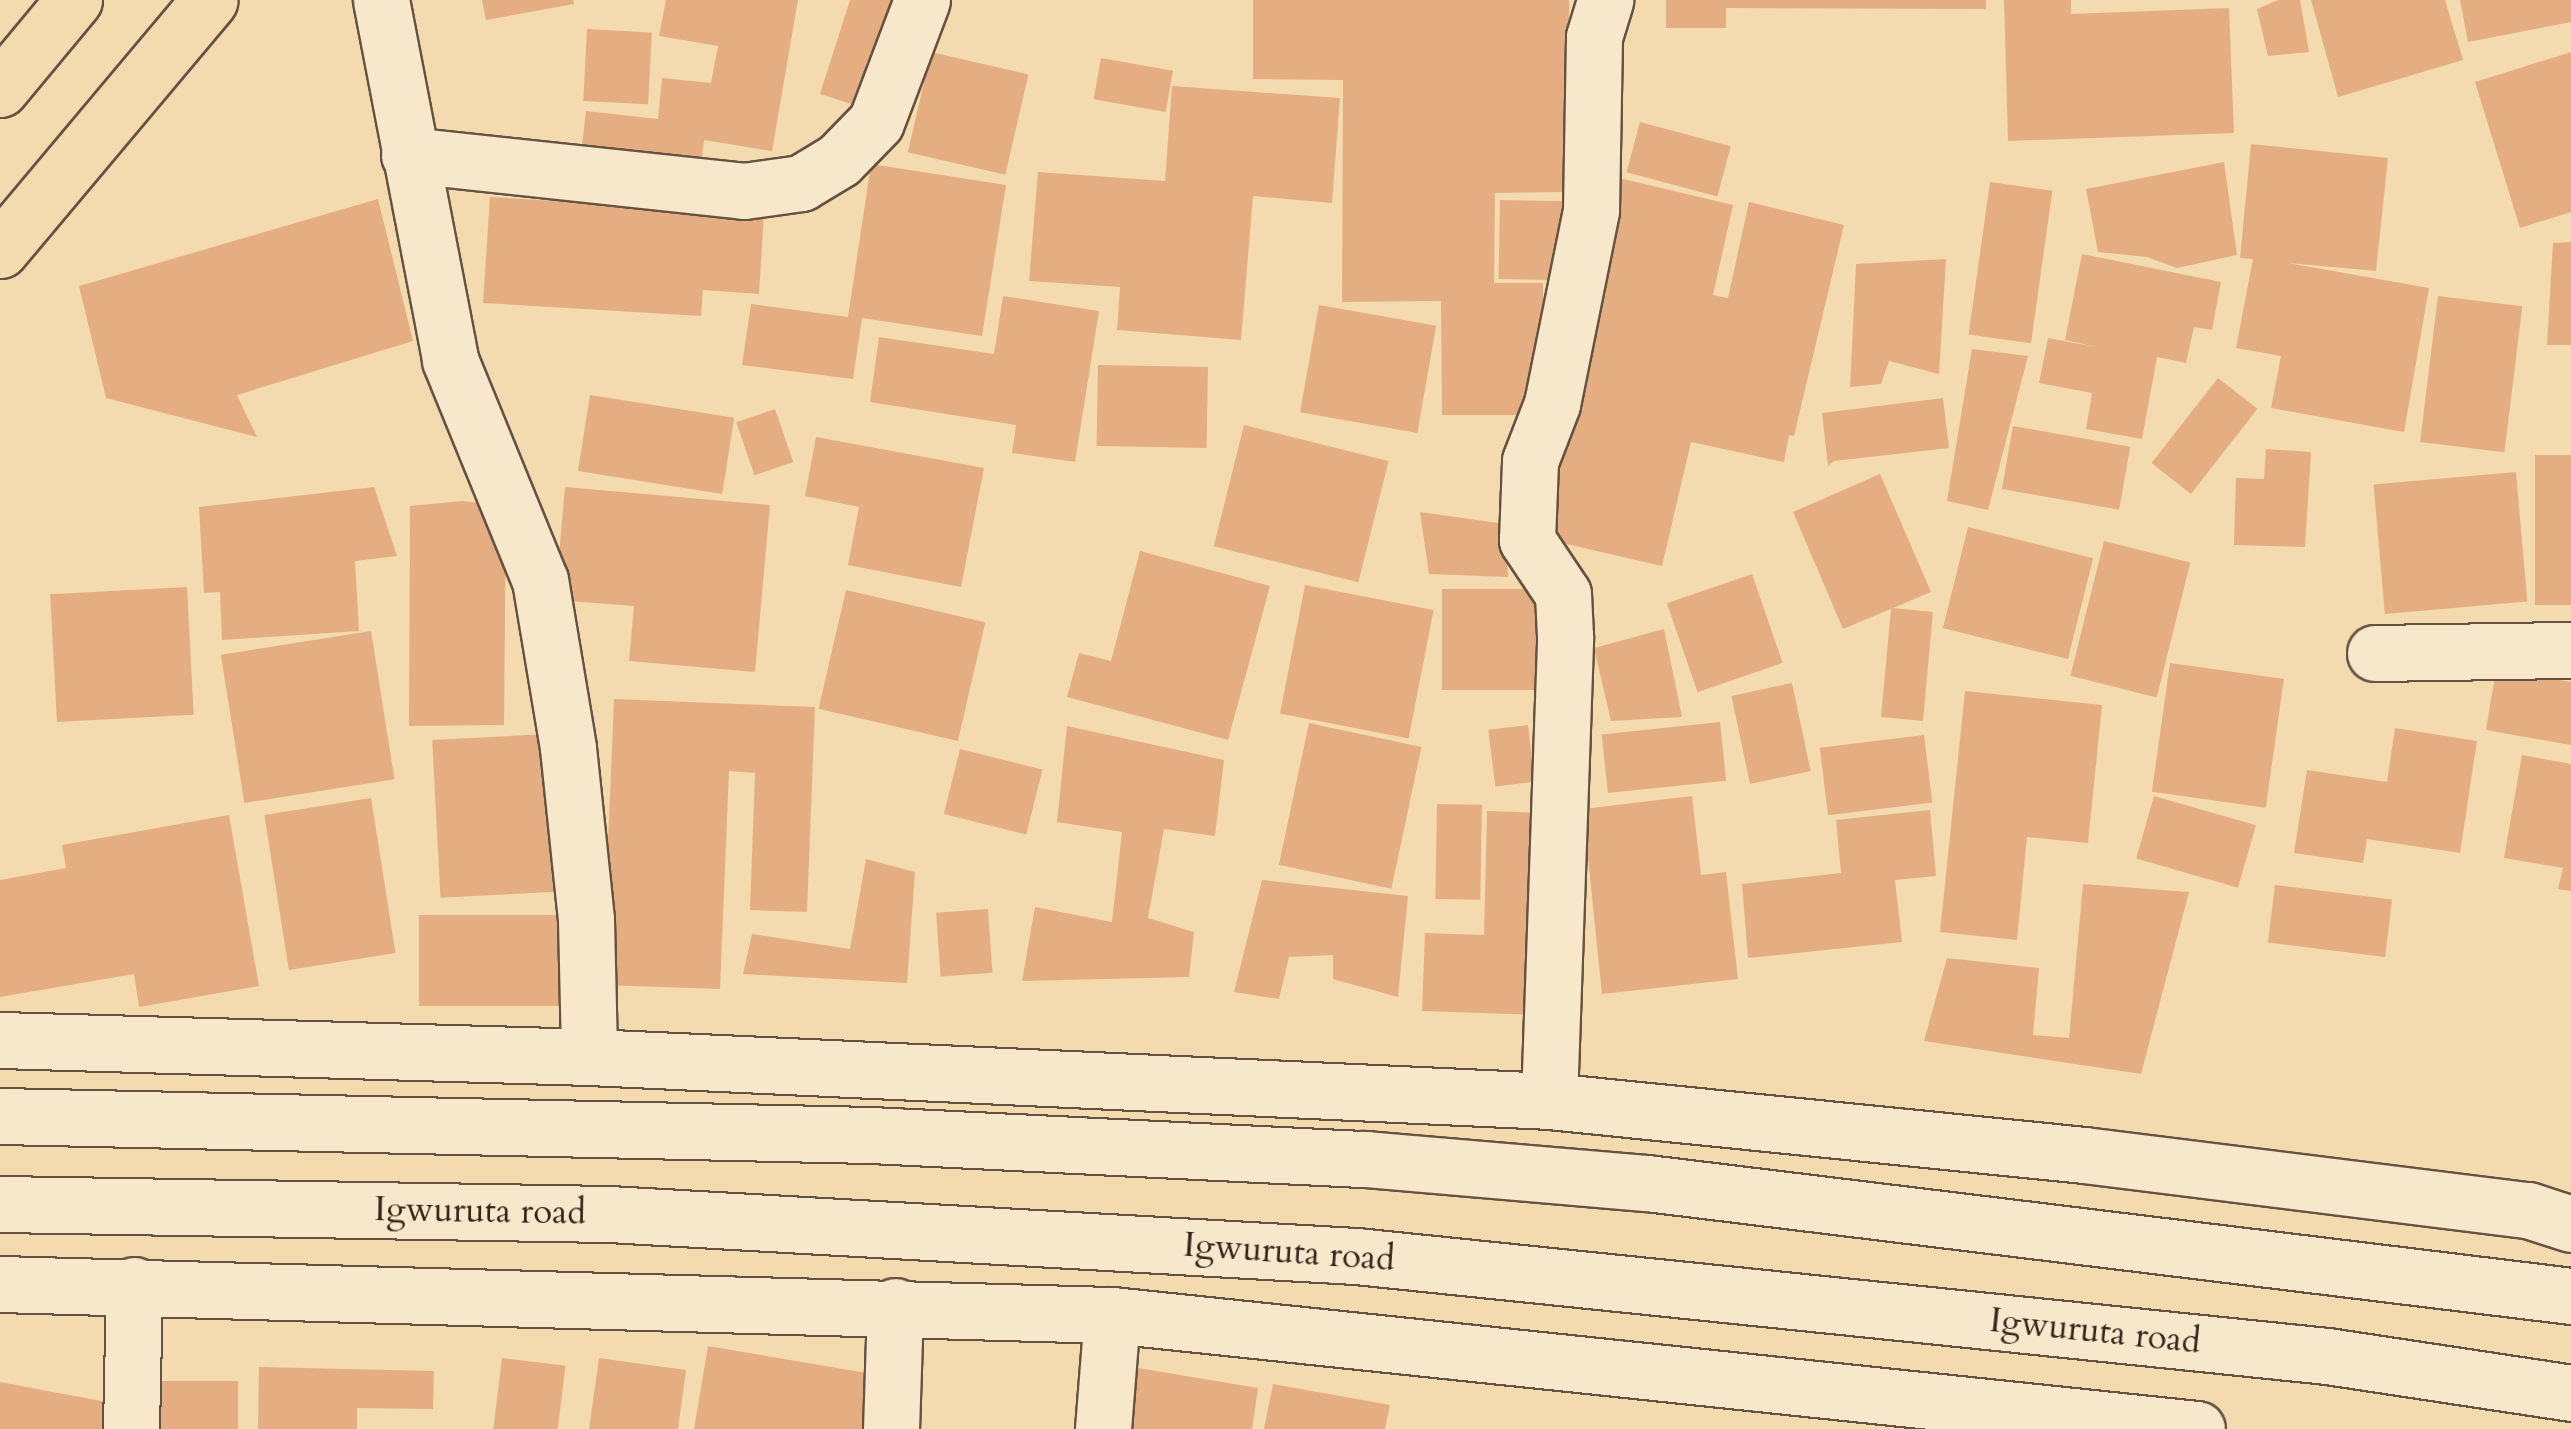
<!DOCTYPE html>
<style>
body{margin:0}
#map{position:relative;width:2571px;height:1429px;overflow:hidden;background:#f3dbaf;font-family:Cardo,serif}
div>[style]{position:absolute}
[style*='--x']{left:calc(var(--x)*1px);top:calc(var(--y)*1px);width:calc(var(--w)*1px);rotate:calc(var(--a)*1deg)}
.building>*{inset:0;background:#e5ae82;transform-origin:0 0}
.roads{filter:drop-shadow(2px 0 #665242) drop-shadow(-2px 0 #665242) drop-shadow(0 2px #665242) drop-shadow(0 -2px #665242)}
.street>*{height:55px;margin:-27.5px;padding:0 27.5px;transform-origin:27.5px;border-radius:27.5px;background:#f7e8cb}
.secondary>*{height:55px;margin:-27.5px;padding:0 27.5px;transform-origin:27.5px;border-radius:27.5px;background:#f7e8cb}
.primary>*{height:55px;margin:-27.5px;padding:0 27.5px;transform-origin:27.5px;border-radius:27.5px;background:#f3dbaf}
span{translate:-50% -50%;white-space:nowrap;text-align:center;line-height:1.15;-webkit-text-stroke:8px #f7e8cb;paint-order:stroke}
.street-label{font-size:35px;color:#37251d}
</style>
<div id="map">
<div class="building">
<i style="clip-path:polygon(482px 0,573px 0,574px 4px,486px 20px)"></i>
<i style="clip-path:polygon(666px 0,798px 0,772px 151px,704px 140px,700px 176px,580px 162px,586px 111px,658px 119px,662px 78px,711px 83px,718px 46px,659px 36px)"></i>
<i style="clip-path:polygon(850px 0,903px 0,867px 109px,820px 94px)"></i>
<i style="clip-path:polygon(1253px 0,1569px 0,1569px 192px,1495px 193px,1494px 283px,1543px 283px,1544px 415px,1442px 415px,1441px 301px,1342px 302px,1343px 80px,1253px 79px)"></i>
<i style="clip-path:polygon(1666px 0,1986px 0,1986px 9px,1726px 8px,1726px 28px,1666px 28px)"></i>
<i style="clip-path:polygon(2004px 0,2071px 0,2071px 14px,2229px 8px,2234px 133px,2008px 141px)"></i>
<i style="clip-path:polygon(2278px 0,2300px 0,2309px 52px,2268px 56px,2257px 9px)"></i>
<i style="clip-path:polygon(2311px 0,2445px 0,2463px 60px,2338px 97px)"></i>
<i style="clip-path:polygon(2460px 0,2571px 0,2571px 22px,2468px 42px)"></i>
<i style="left:587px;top:29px;width:65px;height:72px;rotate:3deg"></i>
<i style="left:931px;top:52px;width:100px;height:103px;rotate:13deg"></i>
<i style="clip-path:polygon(2571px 52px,2571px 212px,2520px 228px,2475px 82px)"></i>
<i style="left:1101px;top:58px;width:73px;height:42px;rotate:10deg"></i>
<i style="clip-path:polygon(1172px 86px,1340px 98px,1332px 203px,1253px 196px,1241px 340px,1117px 330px,1120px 287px,1029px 281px,1038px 172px,1165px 181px)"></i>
<i style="left:1640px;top:122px;width:94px;height:52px;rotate:15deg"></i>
<i style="clip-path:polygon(2251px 144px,2388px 158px,2376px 271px,2288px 263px,2429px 288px,2404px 432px,2271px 408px,2281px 356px,2236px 348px,2253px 259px,2240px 258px)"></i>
<i style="clip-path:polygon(2224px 162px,2237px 255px,2177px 268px,2147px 257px,2098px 252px,2086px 189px)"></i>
<i style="clip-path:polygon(871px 164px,1006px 185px,982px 336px,862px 318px,853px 379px,742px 365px,751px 304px,848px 317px)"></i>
<i style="clip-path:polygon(1619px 178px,1733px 205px,1713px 295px,1728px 298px,1749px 202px,1844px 225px,1794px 436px,1789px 435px,1784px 462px,1691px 442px,1662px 566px,1536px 537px)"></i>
<i style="left:1990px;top:182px;width:63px;height:154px;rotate:8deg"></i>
<i style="clip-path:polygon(490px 197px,764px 214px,759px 294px,703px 290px,701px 316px,483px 303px)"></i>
<i style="clip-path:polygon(378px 199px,413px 341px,237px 395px,257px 437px,106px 398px,79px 286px)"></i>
<i style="left:1500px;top:200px;width:71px;height:79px;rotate:1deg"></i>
<i style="clip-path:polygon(2571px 242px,2571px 345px,2547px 345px,2553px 243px)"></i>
<i style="clip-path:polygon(2082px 254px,2221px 282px,2212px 330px,2194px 327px,2186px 363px,2157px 357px,2142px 439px,2086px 429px,2092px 393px,2039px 383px,2048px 338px,2096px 347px,2065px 340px)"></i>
<i style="clip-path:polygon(1946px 259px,1939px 374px,1889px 361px,1881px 384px,1850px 387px,1856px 264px)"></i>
<i style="clip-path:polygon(1003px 296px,1099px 311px,1075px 462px,1012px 453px,1016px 425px,870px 402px,879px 337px,994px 354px)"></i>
<i style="left:2438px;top:296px;width:85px;height:147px;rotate:7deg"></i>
<i style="left:1319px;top:305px;width:119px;height:109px;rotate:10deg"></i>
<i style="clip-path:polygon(1972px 349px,2028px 356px,1988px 510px,1947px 501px)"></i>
<i style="left:1098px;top:365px;width:110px;height:81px;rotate:1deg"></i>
<i style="left:2218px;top:378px;width:50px;height:108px;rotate:38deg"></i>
<i style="left:590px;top:395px;width:146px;height:77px;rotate:9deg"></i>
<i style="clip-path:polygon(1943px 398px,1949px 448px,1834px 461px,1828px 466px,1822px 413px)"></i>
<i style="left:775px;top:409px;width:56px;height:41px;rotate:71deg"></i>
<i style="left:1244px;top:425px;width:149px;height:125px;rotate:14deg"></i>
<i style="left:2013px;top:426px;width:119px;height:64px;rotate:10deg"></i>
<i style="clip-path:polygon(816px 437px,984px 468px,961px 587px,848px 565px,859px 507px,805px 496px)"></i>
<i style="clip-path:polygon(2266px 449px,2311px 452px,2305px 547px,2234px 545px,2236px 478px,2264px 479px)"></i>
<i style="left:2571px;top:455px;width:150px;height:36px;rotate:90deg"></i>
<i style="left:2516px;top:472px;width:130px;height:143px;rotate:85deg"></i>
<i style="clip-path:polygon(1880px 474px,1931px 592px,1893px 608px,1933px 612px,1923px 721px,1881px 717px,1891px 609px,1843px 629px,1793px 512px)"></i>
<i style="clip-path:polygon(374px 487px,397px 556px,355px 561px,359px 631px,222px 640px,220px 592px,204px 593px,199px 507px)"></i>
<i style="clip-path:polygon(565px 487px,770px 505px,755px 672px,629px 661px,634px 606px,555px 600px)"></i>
<i style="clip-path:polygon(463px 501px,506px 506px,504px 725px,409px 726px,410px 506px)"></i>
<i style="clip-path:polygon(1420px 512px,1505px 524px,1508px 577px,1429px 574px)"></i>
<i style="left:1968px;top:527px;width:129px;height:104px;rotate:14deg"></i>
<i style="left:2104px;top:541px;width:89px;height:139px;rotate:14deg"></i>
<i style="clip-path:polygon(1140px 551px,1270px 586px,1228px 740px,1067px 697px,1079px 653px,1111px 661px)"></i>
<i style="left:1752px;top:574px;width:94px;height:90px;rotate:71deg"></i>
<i style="left:1305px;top:585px;width:131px;height:131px;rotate:11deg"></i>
<i style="left:187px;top:587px;width:128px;height:137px;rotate:87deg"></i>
<i style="left:1442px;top:589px;width:101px;height:101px"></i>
<i style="left:846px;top:590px;width:143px;height:122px;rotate:13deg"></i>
<i style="clip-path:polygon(1664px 629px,1682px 717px,1611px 721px,1594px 648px)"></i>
<i style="left:371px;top:631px;width:150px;height:152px;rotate:81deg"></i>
<i style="left:2170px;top:663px;width:115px;height:130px;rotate:8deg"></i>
<i style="clip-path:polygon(2496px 670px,2571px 682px,2571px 745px,2486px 730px)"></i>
<i style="left:1792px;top:683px;width:90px;height:62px;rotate:78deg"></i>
<i style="clip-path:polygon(1965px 691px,2102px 705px,2088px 843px,2027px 837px,2017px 940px,1940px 932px)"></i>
<i style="clip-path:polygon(614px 699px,815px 707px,807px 912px,750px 910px,755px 773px,729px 771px,720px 989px,602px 985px)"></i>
<i style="left:1720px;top:722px;width:59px;height:119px;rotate:84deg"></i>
<i style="left:1309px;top:723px;width:115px;height:145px;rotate:12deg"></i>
<i style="left:1528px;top:725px;width:57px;height:40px;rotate:83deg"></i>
<i style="clip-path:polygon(1067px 726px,1224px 760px,1215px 836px,1164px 829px,1148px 918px,1194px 932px,1189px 977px,1022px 981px,1035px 907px,1112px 922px,1122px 832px,1057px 822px)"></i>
<i style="clip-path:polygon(2395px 728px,2477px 741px,2460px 853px,2367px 839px,2363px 863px,2294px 853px,2307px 770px,2387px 782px)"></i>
<i style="left:547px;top:734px;width:158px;height:115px;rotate:87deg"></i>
<i style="left:1924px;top:735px;width:68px;height:105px;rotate:83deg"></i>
<i style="left:960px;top:749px;width:85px;height:67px;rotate:14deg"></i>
<i style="clip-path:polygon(2522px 755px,2571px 764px,2571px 891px,2558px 889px,2563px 868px,2504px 858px)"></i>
<i style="clip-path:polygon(1692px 796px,1701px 875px,1726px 872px,1738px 979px,1602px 994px,1583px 809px)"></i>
<i style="left:2154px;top:796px;width:106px;height:65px;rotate:16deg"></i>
<i style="left:371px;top:798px;width:157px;height:108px;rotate:81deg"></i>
<i style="left:1437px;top:804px;width:45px;height:95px;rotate:1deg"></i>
<i style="clip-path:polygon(1930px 810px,1936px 876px,1895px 880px,1902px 942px,1748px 958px,1742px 884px,1841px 873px,1836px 820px)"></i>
<i style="clip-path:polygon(1487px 811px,1545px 813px,1538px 1015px,1422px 1011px,1425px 933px,1484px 935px)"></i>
<i style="clip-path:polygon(229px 815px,259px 986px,139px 1007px,134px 974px,0 997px,0 880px,66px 868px,62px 845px)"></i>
<i style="clip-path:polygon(866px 859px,915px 872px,907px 983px,743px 974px,752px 934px,850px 949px)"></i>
<i style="clip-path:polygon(1262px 880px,1408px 896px,1398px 997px,1333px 979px,1333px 955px,1289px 957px,1279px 999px,1234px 992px)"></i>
<i style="clip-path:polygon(2083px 884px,2189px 892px,2141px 1074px,1924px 1041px,1947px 958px,2039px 968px,2033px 1035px,2069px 1038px)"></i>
<i style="left:2275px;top:885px;width:118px;height:58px;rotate:7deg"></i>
<i style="left:988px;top:909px;width:64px;height:52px;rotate:86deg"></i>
<i style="left:419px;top:915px;width:153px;height:91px"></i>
<i style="clip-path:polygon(708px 1346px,878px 1375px,870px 1429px,694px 1429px)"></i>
<i style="left:502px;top:1358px;width:64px;height:72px;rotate:7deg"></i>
<i style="clip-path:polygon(599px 1358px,686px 1370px,678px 1429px,589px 1429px)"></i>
<i style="clip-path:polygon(1120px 1365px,1258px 1388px,1252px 1429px,1110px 1429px)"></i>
<i style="clip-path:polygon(259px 1367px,434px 1371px,433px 1409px,357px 1408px,357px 1429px,258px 1429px)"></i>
<i style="left:143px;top:1381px;width:95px;height:48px"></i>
<i style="clip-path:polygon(0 1382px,112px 1403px,108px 1429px,0 1429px)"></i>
<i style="clip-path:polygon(1273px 1384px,1390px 1405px,1385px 1429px,1264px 1429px)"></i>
</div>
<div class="roads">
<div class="street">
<i style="--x:381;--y:0;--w:367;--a:79.1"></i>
<i style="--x:450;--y:360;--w:238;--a:67.8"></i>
<i style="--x:540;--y:580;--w:170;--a:80.5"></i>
<i style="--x:568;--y:748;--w:173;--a:84"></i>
<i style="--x:586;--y:920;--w:137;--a:88.7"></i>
<i style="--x:409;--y:155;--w:337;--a:6.1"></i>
<i style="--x:744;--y:191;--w:58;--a:-8"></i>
<i style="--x:801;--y:183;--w:44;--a:-31.2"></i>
<i style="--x:839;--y:160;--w:53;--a:-45.8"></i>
<i style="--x:876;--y:122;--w:130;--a:-69.3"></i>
<i style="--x:2375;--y:653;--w:196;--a:-0.9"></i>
<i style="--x:1549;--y:1101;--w:465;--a:-88"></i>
<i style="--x:1565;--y:636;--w:42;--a:-92.7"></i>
<i style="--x:1563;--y:594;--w:65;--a:-123.7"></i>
<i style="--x:1527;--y:540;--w:79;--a:-87.8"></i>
<i style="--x:1530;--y:461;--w:61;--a:-68.9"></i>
<i style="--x:1552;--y:404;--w:198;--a:-78.6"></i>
<i style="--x:1591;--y:210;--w:173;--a:-89"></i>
<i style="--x:1594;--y:37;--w:39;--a:-73"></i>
<i style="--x:131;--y:1429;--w:144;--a:-88.8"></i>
<i style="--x:891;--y:1429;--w:123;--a:-88.1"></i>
<i style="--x:1103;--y:1429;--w:114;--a:-85.5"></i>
</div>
<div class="secondary">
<i style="--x:0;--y:1040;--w:589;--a:1.65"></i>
<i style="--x:589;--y:1057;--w:961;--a:2.62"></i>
<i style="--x:1549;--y:1101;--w:538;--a:5.76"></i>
<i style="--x:2084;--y:1155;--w:447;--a:7.1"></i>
<i style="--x:2528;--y:1210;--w:45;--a:18"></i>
<i style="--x:0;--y:1116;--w:871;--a:1.25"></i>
<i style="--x:871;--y:1135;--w:495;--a:2.8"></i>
<i style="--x:1365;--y:1159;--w:283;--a:4.9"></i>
<i style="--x:1647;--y:1183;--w:931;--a:6.97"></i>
<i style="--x:0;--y:1204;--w:609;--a:0.94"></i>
<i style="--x:609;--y:1214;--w:748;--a:3.22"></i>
<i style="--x:1356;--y:1256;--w:976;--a:5.88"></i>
<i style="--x:2327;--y:1356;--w:247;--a:8.6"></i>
<i style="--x:0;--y:1284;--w:1112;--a:1.6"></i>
<i style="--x:1112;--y:1315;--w:1091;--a:6"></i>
</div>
<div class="primary">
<i style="--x:0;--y:89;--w:116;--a:-50.3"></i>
<i style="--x:0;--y:250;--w:326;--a:-50"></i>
</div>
</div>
<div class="street-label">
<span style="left:480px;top:1211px;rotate:1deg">Igwuruta road</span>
<span style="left:1289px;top:1252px;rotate:4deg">Igwuruta road</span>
<span style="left:2095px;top:1331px;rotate:6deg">Igwuruta road</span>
</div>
</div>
